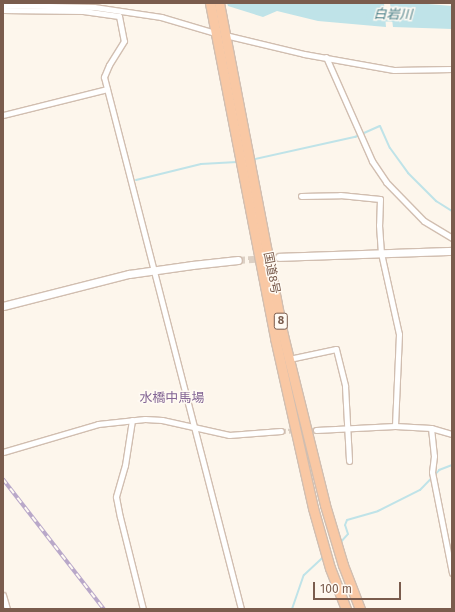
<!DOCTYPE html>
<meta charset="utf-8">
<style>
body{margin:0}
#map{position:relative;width:455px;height:612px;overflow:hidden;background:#fdf6ec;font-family:"Fira Sans","Noto Sans JP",sans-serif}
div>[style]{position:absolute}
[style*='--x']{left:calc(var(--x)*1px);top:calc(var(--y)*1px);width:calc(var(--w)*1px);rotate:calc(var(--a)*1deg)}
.water>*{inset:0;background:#bfe3e8}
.stream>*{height:2px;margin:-1px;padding:0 1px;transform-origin:1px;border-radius:1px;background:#bfe3e8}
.river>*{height:11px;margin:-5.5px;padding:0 5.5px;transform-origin:5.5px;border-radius:5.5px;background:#bfe3e8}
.minor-tunnel>*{height:5px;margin-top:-2.5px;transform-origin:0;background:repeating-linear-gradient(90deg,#dcd0c4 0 5px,transparent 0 7.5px)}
.tertiary-tunnel>*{height:7px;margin-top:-3.5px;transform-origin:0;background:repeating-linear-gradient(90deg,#dcd0c4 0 7px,transparent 0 10.5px)}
.roads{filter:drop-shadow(1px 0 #d1beb0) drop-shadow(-1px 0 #d1beb0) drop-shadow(0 1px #d1beb0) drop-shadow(0 -1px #d1beb0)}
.minor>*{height:5px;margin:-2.5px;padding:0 2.5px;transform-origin:2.5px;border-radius:2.5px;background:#fff}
.tertiary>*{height:7px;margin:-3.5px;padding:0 3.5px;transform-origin:3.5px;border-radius:3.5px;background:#fff}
.trunk>*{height:9px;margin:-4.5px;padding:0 4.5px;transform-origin:4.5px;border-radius:4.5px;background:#f9c8a4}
.rail>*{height:3.5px;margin-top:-1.75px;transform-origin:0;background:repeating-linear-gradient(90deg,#fffaf3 0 6px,#b9a8c9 0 12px);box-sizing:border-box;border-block:1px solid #b9a8c9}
span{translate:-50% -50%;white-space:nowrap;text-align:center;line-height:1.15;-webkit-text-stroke:3px #fffaf3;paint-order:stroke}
.shield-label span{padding:1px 3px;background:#fffaf3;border:1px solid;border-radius:3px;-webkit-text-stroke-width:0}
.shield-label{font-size:11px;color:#7a5c4d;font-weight:700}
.street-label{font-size:12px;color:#7a5c4d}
.water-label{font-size:13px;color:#437c86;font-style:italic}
.neighbourhood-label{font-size:13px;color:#846695}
.frame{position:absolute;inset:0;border:4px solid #7a5c4d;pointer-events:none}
.scale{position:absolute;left:313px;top:582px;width:88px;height:18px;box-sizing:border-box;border:2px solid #7a5c4d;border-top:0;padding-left:5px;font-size:12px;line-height:14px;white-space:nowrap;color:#7a5c4d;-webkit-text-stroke:3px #fffaf3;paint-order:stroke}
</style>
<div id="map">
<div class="water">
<i style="clip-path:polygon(227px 3px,384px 3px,386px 27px,318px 21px,277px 11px,263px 17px,228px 6px)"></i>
<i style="clip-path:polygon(390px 3px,416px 3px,452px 6px,452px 29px,393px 27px)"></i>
</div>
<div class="stream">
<i style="--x:251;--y:160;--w:107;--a:-12.5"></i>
<i style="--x:355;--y:137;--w:27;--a:-24"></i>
<i style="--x:380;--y:126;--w:24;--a:66"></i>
<i style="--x:390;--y:148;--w:31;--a:54"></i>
<i style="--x:408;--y:173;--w:40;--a:45"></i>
<i style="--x:436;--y:201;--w:19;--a:32"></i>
<i style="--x:136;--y:180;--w:67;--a:-13.8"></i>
<i style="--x:201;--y:164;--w:36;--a:-3"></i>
<i style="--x:339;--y:544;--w:13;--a:-48"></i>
<i style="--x:348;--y:534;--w:9;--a:-108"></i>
<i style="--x:345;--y:525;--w:5;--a:-68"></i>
<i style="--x:347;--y:520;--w:32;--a:-16"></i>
<i style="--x:378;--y:511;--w:47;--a:-26.6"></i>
<i style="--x:420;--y:490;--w:28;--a:-46"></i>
<i style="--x:439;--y:470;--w:14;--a:-21"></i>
<i style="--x:292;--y:609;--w:36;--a:-71"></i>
<i style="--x:304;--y:575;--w:26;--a:-43"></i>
</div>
<div class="river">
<i style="--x:371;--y:15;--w:34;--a:2"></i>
</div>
<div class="minor-tunnel">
<i style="--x:281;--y:431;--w:35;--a:-2"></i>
</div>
<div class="tertiary-tunnel">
<i style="--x:238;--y:260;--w:41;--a:-4.2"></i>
</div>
<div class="roads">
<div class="minor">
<i style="--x:3;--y:5;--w:91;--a:1.3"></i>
<i style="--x:94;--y:7;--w:68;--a:8.5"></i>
<i style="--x:161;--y:17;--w:56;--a:16.5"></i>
<i style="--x:3;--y:10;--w:80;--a:0.7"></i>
<i style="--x:83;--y:11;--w:36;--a:8"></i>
<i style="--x:119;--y:16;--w:25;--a:79"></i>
<i style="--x:124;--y:41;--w:28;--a:122"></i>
<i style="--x:109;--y:65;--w:13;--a:113"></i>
<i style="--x:104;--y:77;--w:549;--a:75.56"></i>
<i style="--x:225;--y:35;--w:81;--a:13.5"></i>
<i style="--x:304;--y:54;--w:91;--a:10.1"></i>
<i style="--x:394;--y:70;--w:58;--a:-1"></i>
<i style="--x:326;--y:57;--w:114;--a:66.1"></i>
<i style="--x:372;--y:161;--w:25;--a:56"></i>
<i style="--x:386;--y:182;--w:54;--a:45.7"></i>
<i style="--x:424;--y:221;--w:33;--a:31"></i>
<i style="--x:3;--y:115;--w:107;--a:-14"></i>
<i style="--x:301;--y:196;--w:39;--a:-1"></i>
<i style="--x:340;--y:195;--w:40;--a:5.7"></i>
<i style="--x:380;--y:199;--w:26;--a:92"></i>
<i style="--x:379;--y:225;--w:28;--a:86"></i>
<i style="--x:381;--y:253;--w:83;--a:77.5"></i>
<i style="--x:399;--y:334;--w:92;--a:92.5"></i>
<i style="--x:289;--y:359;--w:48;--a:-12"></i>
<i style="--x:336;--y:349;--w:38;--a:76"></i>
<i style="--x:345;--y:386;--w:75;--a:86.9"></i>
<i style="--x:132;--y:420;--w:46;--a:98.8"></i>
<i style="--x:125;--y:465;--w:33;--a:106"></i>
<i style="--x:116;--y:497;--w:20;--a:79"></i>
<i style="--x:120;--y:517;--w:95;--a:76"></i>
<i style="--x:431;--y:428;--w:28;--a:84"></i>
<i style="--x:434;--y:456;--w:16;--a:97"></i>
<i style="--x:432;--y:472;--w:103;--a:78.8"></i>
<i style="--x:316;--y:430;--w:79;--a:-2.9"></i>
<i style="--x:395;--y:426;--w:36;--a:3"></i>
<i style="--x:431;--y:428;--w:22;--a:16"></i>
<i style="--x:3;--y:452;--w:99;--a:-16.4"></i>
<i style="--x:98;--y:424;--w:47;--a:-6.1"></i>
<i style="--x:145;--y:419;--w:17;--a:3"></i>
<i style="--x:162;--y:420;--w:69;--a:12.6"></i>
<i style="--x:229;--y:435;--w:52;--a:-4.4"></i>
<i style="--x:3;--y:595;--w:15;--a:74"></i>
</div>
<div class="tertiary">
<i style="--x:279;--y:257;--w:173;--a:-2"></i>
<i style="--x:3;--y:306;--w:130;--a:-14.3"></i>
<i style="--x:129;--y:274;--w:64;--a:-8.1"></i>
<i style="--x:192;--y:265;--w:46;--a:-6.2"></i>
</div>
<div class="trunk">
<i style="--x:210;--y:3;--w:341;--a:79"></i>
<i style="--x:275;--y:338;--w:174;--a:77.4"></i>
<i style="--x:313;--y:508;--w:62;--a:74.2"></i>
<i style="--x:330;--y:568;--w:44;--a:68.7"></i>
<i style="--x:219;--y:3;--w:338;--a:79.1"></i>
<i style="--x:283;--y:335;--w:175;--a:76.1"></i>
<i style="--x:325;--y:505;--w:63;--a:73.3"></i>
<i style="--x:343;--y:565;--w:47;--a:68.9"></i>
</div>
</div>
<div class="rail">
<i style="--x:3;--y:479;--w:165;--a:52.2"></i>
</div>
<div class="shield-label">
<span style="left:281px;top:321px">8</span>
</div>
<div class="street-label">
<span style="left:271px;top:273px;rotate:79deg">国道8号</span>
</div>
<div class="water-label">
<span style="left:393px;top:15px;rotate:1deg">白岩川</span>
</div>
<div class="neighbourhood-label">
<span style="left:172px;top:398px">水橋中馬場</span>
</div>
<div class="frame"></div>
<div class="scale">100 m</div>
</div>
